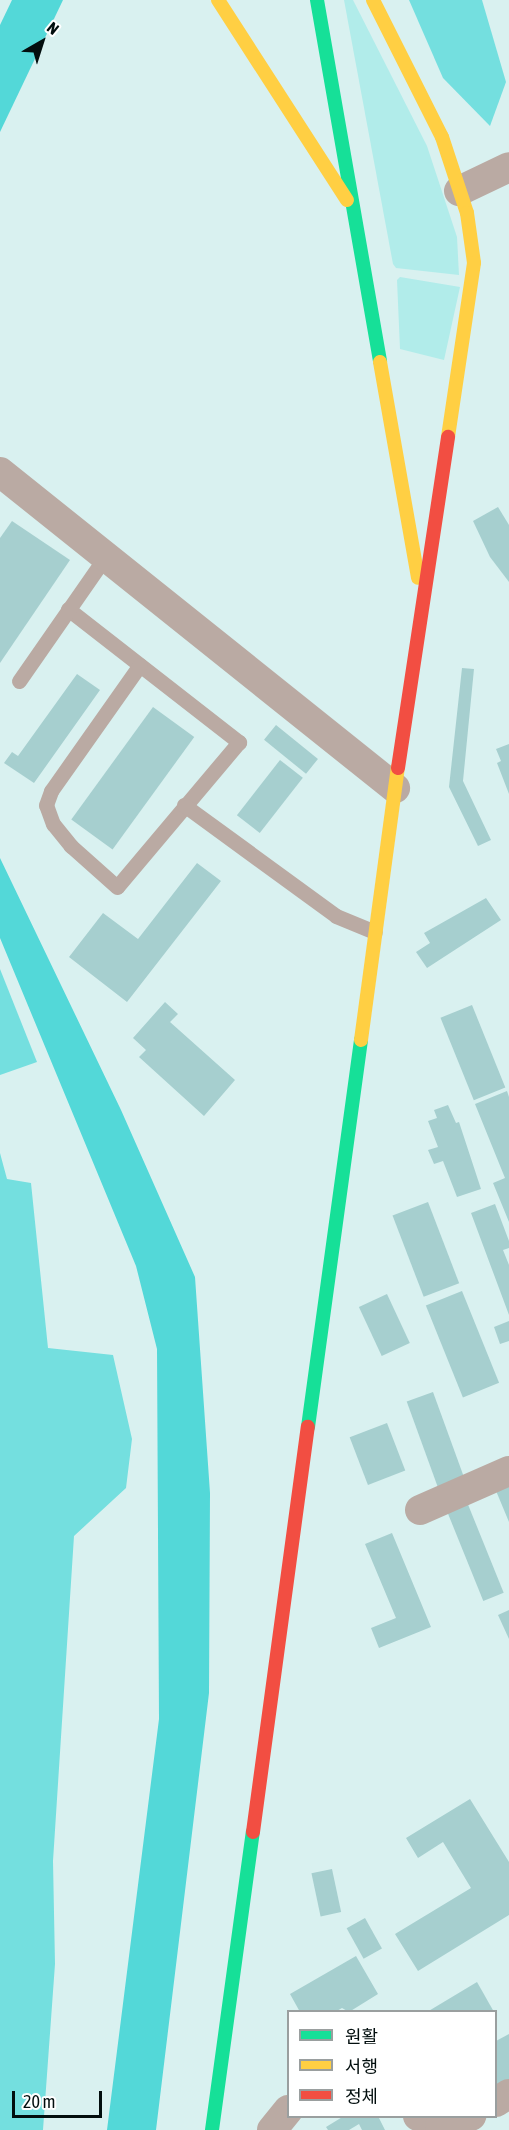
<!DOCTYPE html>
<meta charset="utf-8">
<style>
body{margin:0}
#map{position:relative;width:509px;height:2130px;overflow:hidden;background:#d9f1f0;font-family:"Asap Condensed","Noto Sans KR",sans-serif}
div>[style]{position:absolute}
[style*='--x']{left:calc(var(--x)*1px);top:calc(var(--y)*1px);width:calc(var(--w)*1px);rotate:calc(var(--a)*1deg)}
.green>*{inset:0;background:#b1ecea}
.forest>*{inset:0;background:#74dfdf}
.water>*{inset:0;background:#53d8d8}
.building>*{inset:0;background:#a6cfcf;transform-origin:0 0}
.lane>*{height:15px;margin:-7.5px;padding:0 7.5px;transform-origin:7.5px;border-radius:7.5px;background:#baaaa3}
.street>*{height:30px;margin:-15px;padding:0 15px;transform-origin:15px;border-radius:15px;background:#baaaa3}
.fast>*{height:14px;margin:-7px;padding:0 7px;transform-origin:7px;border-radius:7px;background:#16e098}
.slow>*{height:14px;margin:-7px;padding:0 7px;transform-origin:7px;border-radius:7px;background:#ffcf43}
.jam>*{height:14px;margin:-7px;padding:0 7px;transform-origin:7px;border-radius:7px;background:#f24e42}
span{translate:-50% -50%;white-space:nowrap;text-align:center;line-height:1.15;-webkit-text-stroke:5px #fff;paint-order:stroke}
.legend{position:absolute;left:287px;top:2010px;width:210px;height:108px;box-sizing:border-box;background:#fff;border:2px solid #9a9f9f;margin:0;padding:8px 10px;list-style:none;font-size:18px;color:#020e0e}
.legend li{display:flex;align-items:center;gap:12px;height:30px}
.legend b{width:30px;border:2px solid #9a9f9f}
.north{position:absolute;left:12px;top:12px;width:60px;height:60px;-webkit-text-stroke:4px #fff;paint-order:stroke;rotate:39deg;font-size:16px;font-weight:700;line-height:24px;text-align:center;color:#020e0e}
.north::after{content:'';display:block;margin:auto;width:21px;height:27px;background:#020e0e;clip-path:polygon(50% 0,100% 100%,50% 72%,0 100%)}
.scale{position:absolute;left:12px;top:2091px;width:90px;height:27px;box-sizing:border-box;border:3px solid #020e0e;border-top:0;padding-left:8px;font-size:18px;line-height:21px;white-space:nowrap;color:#020e0e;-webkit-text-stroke:4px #fff;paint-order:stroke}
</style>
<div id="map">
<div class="green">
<i style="clip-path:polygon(344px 0,353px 0,427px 146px,457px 237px,459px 275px,396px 268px,393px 264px)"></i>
<i style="clip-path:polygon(400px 277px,460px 287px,444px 360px,400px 349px,397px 280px)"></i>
</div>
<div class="forest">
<i style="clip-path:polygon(409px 0,482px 0,506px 82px,490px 126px,443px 78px)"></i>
<i style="clip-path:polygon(0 969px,37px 1062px,0 1075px)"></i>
<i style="clip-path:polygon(0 1153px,7px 1179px,31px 1183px,48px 1348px,113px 1355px,132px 1439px,126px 1488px,74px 1536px,53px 1861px,55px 1964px,43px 2130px,0 2130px)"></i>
</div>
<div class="water">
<i style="clip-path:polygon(12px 0,63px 0,0 132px,0 25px)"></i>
<i style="clip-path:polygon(0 858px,121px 1110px,195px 1277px,210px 1493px,209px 1693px,156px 2130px,107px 2130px,159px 1719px,157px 1349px,136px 1266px,0 938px)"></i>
</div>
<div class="building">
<i style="clip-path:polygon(498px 507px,509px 525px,509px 582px,490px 557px,473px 521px)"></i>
<i style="clip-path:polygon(12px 521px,70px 560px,0 663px,0 538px)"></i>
<i style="clip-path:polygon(462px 668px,474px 669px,463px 781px,491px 840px,478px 846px,449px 787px)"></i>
<i style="clip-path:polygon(77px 674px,100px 690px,34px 783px,4px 763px,12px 752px,18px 756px)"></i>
<i style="left:153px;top:707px;width:51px;height:139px;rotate:36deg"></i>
<i style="left:276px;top:725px;width:54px;height:19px;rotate:39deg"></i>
<i style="clip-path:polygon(509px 744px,509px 794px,497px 763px,501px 761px,496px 749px)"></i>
<i style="left:280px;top:760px;width:29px;height:70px;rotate:38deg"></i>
<i style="clip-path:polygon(197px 863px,221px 881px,127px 1002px,69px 957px,103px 913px,138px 939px)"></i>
<i style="clip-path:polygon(486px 898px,501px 920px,427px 968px,416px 952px,430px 943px,424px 933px)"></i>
<i style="clip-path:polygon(165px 1002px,178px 1014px,170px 1022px,235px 1080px,204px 1116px,139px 1057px,146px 1050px,133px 1038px)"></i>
<i style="left:472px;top:1005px;width:89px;height:34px;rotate:68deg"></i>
<i style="clip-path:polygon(507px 1091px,509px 1097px,509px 1222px,493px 1183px,505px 1178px,475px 1104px)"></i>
<i style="clip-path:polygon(448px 1105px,456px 1123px,459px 1122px,481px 1189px,457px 1197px,443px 1161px,434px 1164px,428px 1150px,438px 1147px,428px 1121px,437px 1118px,434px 1110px)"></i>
<i style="left:428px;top:1202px;width:87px;height:38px;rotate:69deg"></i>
<i style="clip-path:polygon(495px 1204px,509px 1241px,509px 1248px,503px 1250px,509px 1265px,509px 1315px,471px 1213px)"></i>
<i style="left:462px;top:1291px;width:99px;height:39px;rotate:68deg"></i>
<i style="left:387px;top:1294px;width:54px;height:31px;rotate:65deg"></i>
<i style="clip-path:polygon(509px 1321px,509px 1341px,500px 1344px,494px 1327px)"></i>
<i style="left:433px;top:1392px;width:97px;height:28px;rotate:70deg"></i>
<i style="left:387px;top:1423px;width:51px;height:40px;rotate:69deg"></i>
<i style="clip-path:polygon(509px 1479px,509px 1522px,494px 1486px)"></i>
<i style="left:467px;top:1502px;width:98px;height:22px;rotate:68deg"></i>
<i style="clip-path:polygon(392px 1533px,431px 1627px,379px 1648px,371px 1628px,396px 1618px,365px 1544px)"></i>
<i style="clip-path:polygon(509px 1610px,509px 1639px,498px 1615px)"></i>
<i style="clip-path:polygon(470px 1799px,509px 1862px,509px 1915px,418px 1971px,395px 1934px,471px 1888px,443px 1842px,418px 1858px,406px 1838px)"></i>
<i style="left:332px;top:1869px;width:44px;height:21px;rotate:78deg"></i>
<i style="left:365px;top:1918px;width:35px;height:21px;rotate:61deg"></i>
<i style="clip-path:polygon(356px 1956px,378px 1994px,349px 2012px,342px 2008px,335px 2012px,300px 2012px,290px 1994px)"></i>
<i style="clip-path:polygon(477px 1982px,494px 2012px,427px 2012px)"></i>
<i style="clip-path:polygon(509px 2034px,509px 2080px,496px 2087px,496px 2041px)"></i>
<i style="clip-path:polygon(344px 2116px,378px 2116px,385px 2130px,362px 2130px,359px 2124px,349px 2130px,328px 2130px,326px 2127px)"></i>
</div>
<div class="lane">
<i style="--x:68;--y:609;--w:217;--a:37.9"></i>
<i style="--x:239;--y:742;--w:189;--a:130.1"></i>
<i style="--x:117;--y:887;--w:62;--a:-138.3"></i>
<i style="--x:71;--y:846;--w:28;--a:-129"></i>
<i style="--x:53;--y:824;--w:20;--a:-110"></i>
<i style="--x:46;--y:805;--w:15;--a:-70"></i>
<i style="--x:51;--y:791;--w:154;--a:-54.8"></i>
<i style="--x:19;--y:681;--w:152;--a:-55.2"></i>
<i style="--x:184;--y:805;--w:188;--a:36.1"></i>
<i style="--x:336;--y:916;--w:42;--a:22.3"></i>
</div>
<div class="street">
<i style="--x:459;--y:191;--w:55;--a:-25.6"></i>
<i style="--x:0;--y:472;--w:506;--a:38.66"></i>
<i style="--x:420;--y:1510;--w:97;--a:-23.7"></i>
<i style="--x:496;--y:2102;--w:15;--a:-32"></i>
<i style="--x:418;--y:2116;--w:24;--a:24"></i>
<i style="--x:440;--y:2126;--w:33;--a:-18"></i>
<i style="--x:272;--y:2130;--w:26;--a:-51"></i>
</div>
<div class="fast">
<i style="--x:317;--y:0;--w:367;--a:80.1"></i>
<i style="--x:308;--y:1427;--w:391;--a:-82.2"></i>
<i style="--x:212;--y:2130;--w:301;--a:-82.2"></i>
</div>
<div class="slow">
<i style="--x:218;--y:0;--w:238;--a:57.2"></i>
<i style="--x:373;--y:0;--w:153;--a:63.3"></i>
<i style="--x:442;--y:137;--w:80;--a:71.8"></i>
<i style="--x:467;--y:213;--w:50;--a:82"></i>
<i style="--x:474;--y:263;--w:176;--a:98.5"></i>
<i style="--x:380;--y:362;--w:219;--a:80"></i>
<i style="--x:361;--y:1040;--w:275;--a:-82.3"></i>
</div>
<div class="jam">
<i style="--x:398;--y:768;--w:335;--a:-81.4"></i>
<i style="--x:253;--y:1832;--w:409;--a:-82.3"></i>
</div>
<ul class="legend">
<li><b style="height:8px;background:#16e098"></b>원활</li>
<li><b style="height:8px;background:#ffcf43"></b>서행</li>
<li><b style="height:8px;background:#f24e42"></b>정체</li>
</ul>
<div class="north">N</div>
<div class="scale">20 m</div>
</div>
